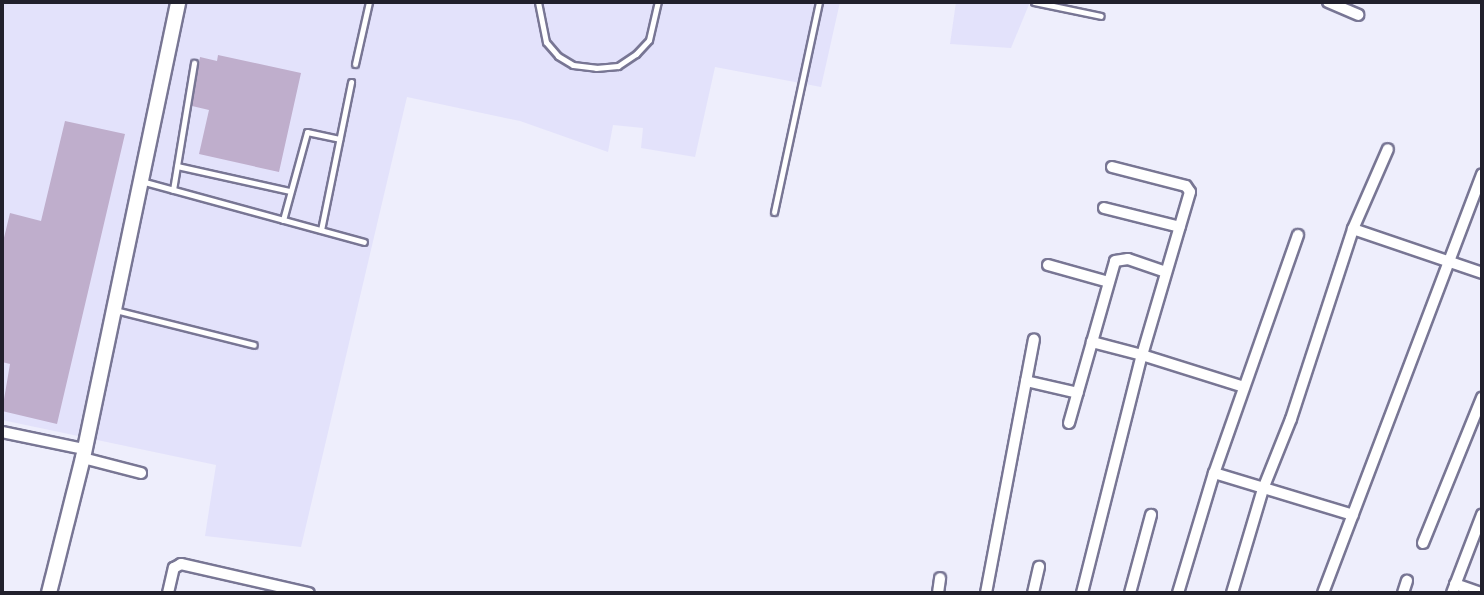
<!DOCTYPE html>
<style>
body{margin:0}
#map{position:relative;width:1484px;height:595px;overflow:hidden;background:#eeeefc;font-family:Ubuntu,sans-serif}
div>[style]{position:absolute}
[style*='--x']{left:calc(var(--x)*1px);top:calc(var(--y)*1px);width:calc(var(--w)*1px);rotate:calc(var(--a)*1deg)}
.built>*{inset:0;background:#e3e2fb}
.building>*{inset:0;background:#bfaecc}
.roads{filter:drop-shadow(2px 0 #787694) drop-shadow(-2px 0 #787694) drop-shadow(0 2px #787694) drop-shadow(0 -2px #787694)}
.lane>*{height:5px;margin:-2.5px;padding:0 2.5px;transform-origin:2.5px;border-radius:2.5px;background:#fff}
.street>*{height:10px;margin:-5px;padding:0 5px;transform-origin:5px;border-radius:5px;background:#fff}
.secondary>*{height:14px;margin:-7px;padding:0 7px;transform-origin:7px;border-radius:7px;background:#fff}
span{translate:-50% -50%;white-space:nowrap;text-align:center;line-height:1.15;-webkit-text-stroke:5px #fff;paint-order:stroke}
.frame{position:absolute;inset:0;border:4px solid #21202c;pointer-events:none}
</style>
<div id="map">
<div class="built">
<i style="clip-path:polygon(2px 2px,840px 2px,821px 87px,715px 67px,695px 157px,641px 148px,643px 128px,613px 125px,608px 152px,520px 121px,407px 97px,301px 547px,205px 536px,216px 465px,2px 420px)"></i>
<i style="clip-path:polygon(956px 2px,1030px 2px,1011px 48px,950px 44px)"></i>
</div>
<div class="building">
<i style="clip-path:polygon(218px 55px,301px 73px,279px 172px,199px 154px,209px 110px,192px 106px,199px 63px,200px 57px,217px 61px)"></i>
<i style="clip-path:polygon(65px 121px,125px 134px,57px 424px,2px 411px,10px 364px,2px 362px,2px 246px,10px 213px,41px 221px)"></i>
</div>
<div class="roads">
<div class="lane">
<i style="--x:538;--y:2;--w:41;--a:78.7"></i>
<i style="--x:546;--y:42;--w:18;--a:49"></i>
<i style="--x:558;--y:56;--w:17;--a:31"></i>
<i style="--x:573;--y:65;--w:23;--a:7"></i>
<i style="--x:596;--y:68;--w:22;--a:-5"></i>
<i style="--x:618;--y:66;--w:22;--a:-34"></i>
<i style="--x:636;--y:54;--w:19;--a:-47"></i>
<i style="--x:649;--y:40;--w:39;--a:-77"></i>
<i style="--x:1034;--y:2;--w:68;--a:11.8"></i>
<i style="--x:355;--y:64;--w:64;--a:-77.3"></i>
<i style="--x:177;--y:166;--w:116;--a:12.5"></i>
<i style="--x:141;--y:181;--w:231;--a:15.3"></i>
<i style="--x:173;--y:190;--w:129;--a:-80.6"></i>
<i style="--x:774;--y:212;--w:215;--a:-77.9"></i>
<i style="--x:283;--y:220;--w:91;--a:-74.7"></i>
<i style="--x:307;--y:132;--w:33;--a:12"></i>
<i style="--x:321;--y:230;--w:151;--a:-78.5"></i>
<i style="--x:115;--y:310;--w:143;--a:14.1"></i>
</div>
<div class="street">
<i style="--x:1328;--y:2;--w:33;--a:23"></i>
<i style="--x:1112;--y:167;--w:76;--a:14.4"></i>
<i style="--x:1186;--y:186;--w:7;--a:56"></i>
<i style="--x:1190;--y:192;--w:170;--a:106.4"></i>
<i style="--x:1142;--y:355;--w:107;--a:17.4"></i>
<i style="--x:1104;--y:208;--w:78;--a:14"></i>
<i style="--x:1353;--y:229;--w:87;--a:-66.4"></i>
<i style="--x:1298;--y:235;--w:252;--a:109.4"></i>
<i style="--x:1214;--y:473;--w:145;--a:16.8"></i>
<i style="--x:1048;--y:265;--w:63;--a:15.6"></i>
<i style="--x:1026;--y:381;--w:53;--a:13"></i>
<i style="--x:1069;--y:423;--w:168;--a:-74.1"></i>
<i style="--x:1115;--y:261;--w:13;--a:-9"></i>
<i style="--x:1128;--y:259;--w:40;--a:18.9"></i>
<i style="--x:2;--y:432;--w:84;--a:11.7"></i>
<i style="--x:83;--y:458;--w:60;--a:14.5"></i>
<i style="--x:1423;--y:543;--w:157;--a:-67.9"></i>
<i style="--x:1455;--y:584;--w:28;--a:19"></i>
<i style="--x:168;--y:593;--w:26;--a:-77"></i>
<i style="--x:174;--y:568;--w:8;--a:-30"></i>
<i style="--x:181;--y:564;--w:131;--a:12.8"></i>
<i style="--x:938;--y:593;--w:15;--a:-82"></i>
<i style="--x:986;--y:593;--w:258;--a:-79.3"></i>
<i style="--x:1033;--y:593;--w:27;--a:-77"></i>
<i style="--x:1082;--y:593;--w:245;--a:-75.9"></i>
<i style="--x:1142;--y:355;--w:52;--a:-165.4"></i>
<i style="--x:1130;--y:593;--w:81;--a:-74.9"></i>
<i style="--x:1178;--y:593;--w:125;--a:-73.3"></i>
<i style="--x:1232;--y:593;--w:109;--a:-73.4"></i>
<i style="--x:1263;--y:489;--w:75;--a:-68.2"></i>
<i style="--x:1291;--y:419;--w:200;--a:-71.9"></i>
<i style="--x:1353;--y:229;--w:136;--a:18.8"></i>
<i style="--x:1323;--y:593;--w:448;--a:-69.2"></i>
<i style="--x:1403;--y:593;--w:13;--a:-72"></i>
<i style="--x:1452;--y:593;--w:84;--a:-69"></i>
</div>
<div class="secondary">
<i style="--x:49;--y:593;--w:139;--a:-75.9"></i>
<i style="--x:83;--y:458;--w:466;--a:-78.2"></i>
</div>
</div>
<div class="frame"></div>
</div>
